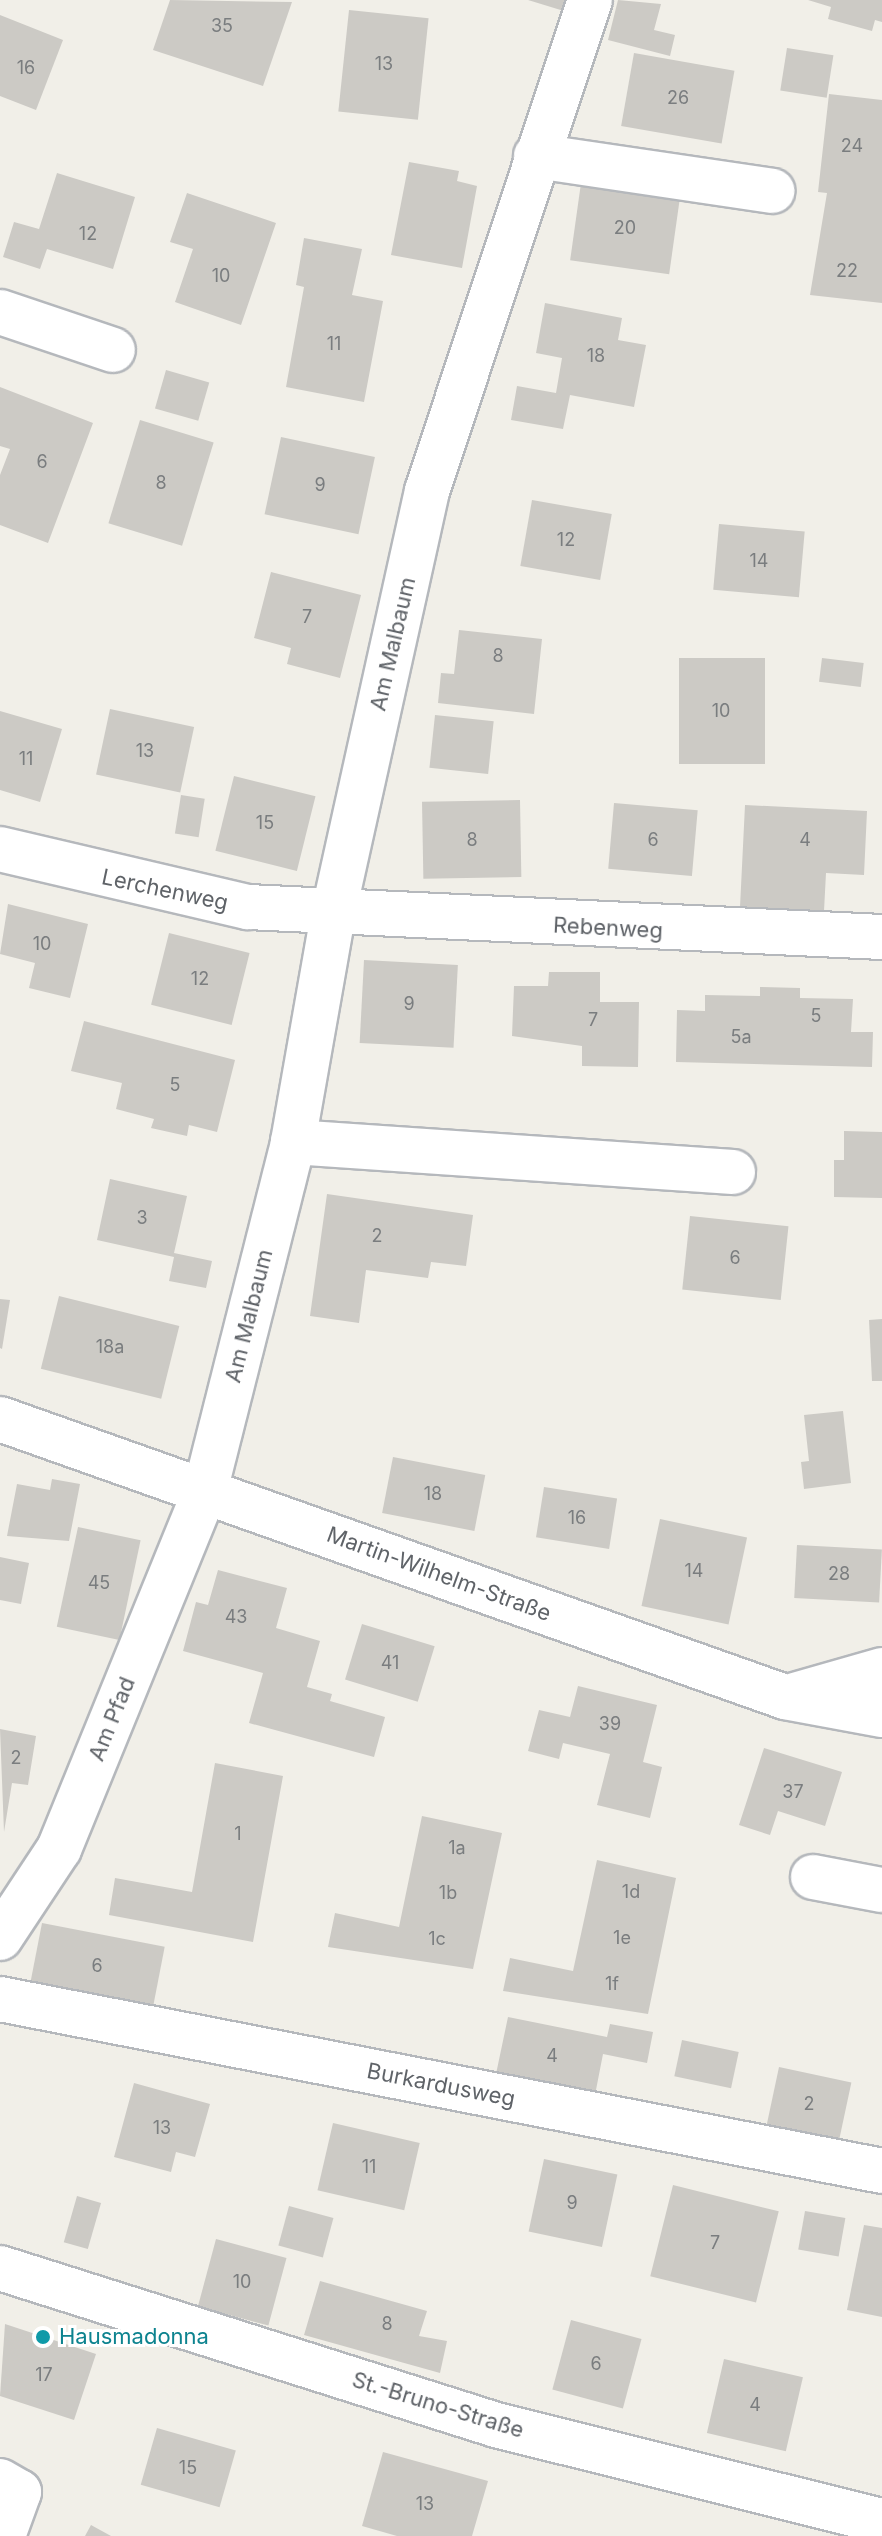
<!DOCTYPE html>
<meta charset="utf-8">
<style>
body{margin:0}
#map{position:relative;width:882px;height:2536px;overflow:hidden;background:#f1efe8;font-family:Inter,sans-serif}
div>[style]{position:absolute}
[style*='--x']{left:calc(var(--x)*1px);top:calc(var(--y)*1px);width:calc(var(--w)*1px);rotate:calc(var(--a)*1deg)}
.building>*{inset:0;background:#cccac5;transform-origin:0 0}
.roads{filter:drop-shadow(2px 0 #b5b8bc) drop-shadow(-2px 0 #b5b8bc) drop-shadow(0 2px #b5b8bc) drop-shadow(0 -2px #b5b8bc)}
.minor>*{height:44px;margin:-22px;padding:0 22px;transform-origin:22px;border-radius:22px;background:#fff}
.dots>*{width:22px;height:22px;translate:-50% -50%;box-sizing:border-box;border:4px solid #fff;border-radius:50%}
span{translate:-50% -50%;white-space:nowrap;text-align:center;line-height:1.15;-webkit-text-stroke:6px #fff;paint-order:stroke}
.number-label{font-size:18px;color:#7a7d7f}
.number-label span{-webkit-text-stroke-width:0}
.street-label{font-size:22px;color:#5f6368}
.culture-label{font-size:22px;color:#0d838f}
.left{translate:0 -50%;text-align:left}
</style>
<div id="map">
<div class="building">
<i style="clip-path:polygon(170px 0,292px 2px,263px 86px,153px 50px)"></i>
<i style="clip-path:polygon(528px 0,580px 0,577px 15px)"></i>
<i style="clip-path:polygon(618px 0,661px 4px,654px 30px,675px 35px,670px 56px,608px 40px)"></i>
<i style="clip-path:polygon(808px 0,882px 0,882px 22px,875px 20px,872px 31px,828px 19px,831px 7px)"></i>
<i style="left:349px;top:10px;width:80px;height:102px;rotate:6deg"></i>
<i style="clip-path:polygon(0 15px,63px 40px,36px 110px,0 96px)"></i>
<i style="left:787px;top:48px;width:47px;height:43px;rotate:9deg"></i>
<i style="left:634px;top:53px;width:102px;height:74px;rotate:10deg"></i>
<i style="clip-path:polygon(829px 94px,882px 100px,882px 303px,810px 295px,827px 193px,818px 192px)"></i>
<i style="clip-path:polygon(409px 162px,459px 171px,457px 181px,477px 186px,462px 268px,391px 255px)"></i>
<i style="clip-path:polygon(57px 173px,135px 197px,113px 269px,47px 249px,40px 269px,3px 257px,14px 222px,39px 229px)"></i>
<i style="left:581px;top:183px;width:100px;height:78px;rotate:8deg"></i>
<i style="clip-path:polygon(187px 193px,276px 223px,241px 325px,175px 302px,193px 249px,170px 242px)"></i>
<i style="clip-path:polygon(304px 238px,362px 249px,352px 295px,383px 301px,364px 402px,286px 387px,304px 287px,296px 285px)"></i>
<i style="clip-path:polygon(545px 303px,622px 318px,618px 340px,646px 345px,634px 407px,570px 395px,563px 429px,511px 420px,517px 386px,556px 393px,562px 358px,536px 353px)"></i>
<i style="left:166px;top:370px;width:45px;height:40px;rotate:16deg"></i>
<i style="clip-path:polygon(0 387px,93px 423px,48px 543px,0 525px,0 475px,10px 449px,0 446px)"></i>
<i style="left:140px;top:420px;width:77px;height:108px;rotate:17deg"></i>
<i style="left:281px;top:437px;width:96px;height:79px;rotate:12deg"></i>
<i style="left:532px;top:500px;width:81px;height:67px;rotate:10deg"></i>
<i style="left:719px;top:524px;width:86px;height:66px;rotate:5deg"></i>
<i style="clip-path:polygon(271px 572px,361px 595px,340px 678px,287px 664px,291px 648px,254px 638px)"></i>
<i style="clip-path:polygon(459px 630px,542px 639px,534px 714px,438px 703px,441px 673px,454px 674px)"></i>
<i style="left:679px;top:658px;width:86px;height:106px"></i>
<i style="left:822px;top:658px;width:42px;height:24px;rotate:7deg"></i>
<i style="left:110px;top:709px;width:86px;height:67px;rotate:12deg"></i>
<i style="clip-path:polygon(0 711px,62px 729px,40px 802px,0 790px)"></i>
<i style="left:435px;top:715px;width:59px;height:53px;rotate:6deg"></i>
<i style="left:234px;top:776px;width:84px;height:77px;rotate:14deg"></i>
<i style="left:181px;top:795px;width:24px;height:39px;rotate:9deg"></i>
<i style="left:520px;top:800px;width:77px;height:98px;rotate:89deg"></i>
<i style="left:614px;top:803px;width:84px;height:66px;rotate:5deg"></i>
<i style="clip-path:polygon(745px 805px,867px 811px,864px 875px,826px 873px,824px 911px,740px 907px)"></i>
<i style="clip-path:polygon(8px 904px,88px 924px,70px 998px,29px 988px,35px 963px,0 954px)"></i>
<i style="left:169px;top:933px;width:83px;height:74px;rotate:14deg"></i>
<i style="left:364px;top:960px;width:94px;height:83px;rotate:3deg"></i>
<i style="clip-path:polygon(549px 972px,600px 972px,600px 1002px,639px 1002px,638px 1067px,582px 1066px,582px 1046px,512px 1036px,514px 986px,548px 986px)"></i>
<i style="clip-path:polygon(760px 987px,800px 988px,800px 998px,853px 999px,851px 1032px,873px 1032px,872px 1067px,676px 1062px,677px 1010px,705px 1011px,705px 995px,760px 996px)"></i>
<i style="clip-path:polygon(84px 1021px,235px 1060px,217px 1132px,189px 1125px,187px 1136px,151px 1128px,154px 1119px,116px 1109px,122px 1083px,71px 1071px)"></i>
<i style="clip-path:polygon(844px 1131px,882px 1132px,882px 1198px,834px 1197px,834px 1160px,844px 1160px)"></i>
<i style="clip-path:polygon(110px 1179px,187px 1196px,174px 1253px,212px 1261px,206px 1288px,169px 1281px,174px 1257px,97px 1240px)"></i>
<i style="clip-path:polygon(327px 1194px,473px 1215px,466px 1266px,431px 1262px,428px 1278px,366px 1270px,359px 1323px,310px 1316px)"></i>
<i style="left:690px;top:1216px;width:99px;height:74px;rotate:6deg"></i>
<i style="left:59px;top:1296px;width:124px;height:75px;rotate:14deg"></i>
<i style="clip-path:polygon(0 1299px,10px 1300px,2px 1349px,0 1348px)"></i>
<i style="clip-path:polygon(882px 1319px,882px 1381px,872px 1381px,869px 1320px)"></i>
<i style="clip-path:polygon(843px 1411px,851px 1483px,804px 1489px,801px 1462px,809px 1461px,804px 1415px)"></i>
<i style="left:393px;top:1457px;width:94px;height:57px;rotate:11deg"></i>
<i style="clip-path:polygon(52px 1479px,80px 1484px,69px 1541px,7px 1536px,17px 1484px,50px 1490px)"></i>
<i style="left:544px;top:1487px;width:74px;height:51px;rotate:9deg"></i>
<i style="left:660px;top:1519px;width:89px;height:89px;rotate:12deg"></i>
<i style="left:78px;top:1527px;width:64px;height:102px;rotate:12deg"></i>
<i style="left:797px;top:1545px;width:85px;height:53px;rotate:3deg"></i>
<i style="clip-path:polygon(0 1557px,29px 1563px,21px 1604px,0 1600px)"></i>
<i style="clip-path:polygon(218px 1570px,287px 1588px,276px 1628px,320px 1641px,307px 1687px,332px 1694px,330px 1701px,385px 1717px,374px 1757px,249px 1723px,263px 1673px,183px 1651px,196px 1602px,208px 1605px)"></i>
<i style="left:362px;top:1624px;width:76px;height:58px;rotate:17deg"></i>
<i style="clip-path:polygon(578px 1686px,657px 1705px,643px 1762px,662px 1767px,650px 1818px,597px 1805px,610px 1754px,563px 1743px,559px 1759px,528px 1751px,539px 1710px,570px 1717px)"></i>
<i style="clip-path:polygon(0 1729px,36px 1736px,28px 1785px,12px 1783px,4px 1832px)"></i>
<i style="clip-path:polygon(764px 1748px,842px 1772px,825px 1826px,778px 1811px,770px 1835px,739px 1825px)"></i>
<i style="clip-path:polygon(215px 1763px,283px 1776px,253px 1942px,109px 1915px,115px 1878px,192px 1892px)"></i>
<i style="clip-path:polygon(422px 1816px,502px 1833px,473px 1969px,328px 1947px,335px 1913px,399px 1927px)"></i>
<i style="clip-path:polygon(597px 1860px,676px 1878px,648px 2014px,503px 1991px,510px 1958px,573px 1971px)"></i>
<i style="left:42px;top:1923px;width:125px;height:65px;rotate:11deg"></i>
<i style="clip-path:polygon(508px 2017px,607px 2037px,610px 2024px,653px 2032px,647px 2063px,603px 2054px,595px 2095px,496px 2074px)"></i>
<i style="left:682px;top:2040px;width:58px;height:37px;rotate:12deg"></i>
<i style="left:779px;top:2067px;width:74px;height:60px;rotate:12deg"></i>
<i style="clip-path:polygon(134px 2083px,210px 2104px,195px 2157px,176px 2152px,171px 2172px,114px 2157px)"></i>
<i style="left:333px;top:2123px;width:89px;height:69px;rotate:13deg"></i>
<i style="left:544px;top:2159px;width:75px;height:74px;rotate:12deg"></i>
<i style="left:673px;top:2185px;width:109px;height:94px;rotate:14deg"></i>
<i style="left:77px;top:2196px;width:25px;height:48px;rotate:16deg"></i>
<i style="left:289px;top:2206px;width:46px;height:41px;rotate:15deg"></i>
<i style="left:805px;top:2211px;width:41px;height:39px;rotate:10deg"></i>
<i style="clip-path:polygon(864px 2225px,882px 2228px,882px 2317px,847px 2310px)"></i>
<i style="left:216px;top:2239px;width:73px;height:70px;rotate:15deg"></i>
<i style="clip-path:polygon(320px 2281px,427px 2311px,419px 2336px,447px 2341px,440px 2373px,304px 2335px)"></i>
<i style="left:571px;top:2320px;width:73px;height:72px;rotate:15deg"></i>
<i style="clip-path:polygon(5px 2324px,96px 2354px,74px 2420px,0 2396px)"></i>
<i style="left:724px;top:2359px;width:81px;height:76px;rotate:13deg"></i>
<i style="left:157px;top:2428px;width:82px;height:59px;rotate:16deg"></i>
<i style="clip-path:polygon(383px 2452px,488px 2481px,472px 2536px,397px 2536px,362px 2526px)"></i>
<i style="clip-path:polygon(91px 2525px,111px 2536px,85px 2536px)"></i>
</div>
<div class="roads">
<div class="minor">
<i style="--x:536;--y:156;--w:239;--a:8.4"></i>
<i style="--x:0;--y:312;--w:119;--a:18.6"></i>
<i style="--x:0;--y:849;--w:255;--a:13.2"></i>
<i style="--x:248;--y:907;--w:635;--a:2.71"></i>
<i style="--x:293;--y:1142;--w:441;--a:3.9"></i>
<i style="--x:0;--y:1419;--w:833;--a:19.5"></i>
<i style="--x:785;--y:1697;--w:99;--a:10.5"></i>
<i style="--x:795;--y:1695;--w:91;--a:-16"></i>
<i style="--x:813;--y:1877;--w:70;--a:10.7"></i>
<i style="--x:0;--y:1938;--w:107;--a:-56.5"></i>
<i style="--x:59;--y:1849;--w:387;--a:-67.8"></i>
<i style="--x:205;--y:1491;--w:360;--a:-75.8"></i>
<i style="--x:293;--y:1142;--w:230;--a:-80"></i>
<i style="--x:333;--y:915;--w:434;--a:-77.5"></i>
<i style="--x:427;--y:491;--w:517;--a:-71.64"></i>
<i style="--x:0;--y:1999;--w:899;--a:11.03"></i>
<i style="--x:0;--y:2268;--w:520;--a:17.56"></i>
<i style="--x:496;--y:2425;--w:398;--a:14"></i>
<i style="--x:0;--y:2481;--w:22;--a:30"></i>
<i style="--x:19;--y:2492;--w:47;--a:110"></i>
</div>
</div>
<div class="dots">
<i style="left:43px;top:2337px;background:#0f9aa8"></i>
</div>
<div class="number-label">
<span style="left:222px;top:26px">35</span>
<span style="left:384px;top:64px">13</span>
<span style="left:26px;top:68px">16</span>
<span style="left:678px;top:98px">26</span>
<span style="left:852px;top:146px">24</span>
<span style="left:625px;top:228px">20</span>
<span style="left:88px;top:234px">12</span>
<span style="left:847px;top:271px">22</span>
<span style="left:221px;top:276px">10</span>
<span style="left:334px;top:344px">11</span>
<span style="left:596px;top:356px">18</span>
<span style="left:42px;top:462px">6</span>
<span style="left:161px;top:483px">8</span>
<span style="left:320px;top:485px">9</span>
<span style="left:566px;top:540px">12</span>
<span style="left:759px;top:561px">14</span>
<span style="left:307px;top:617px">7</span>
<span style="left:498px;top:656px">8</span>
<span style="left:721px;top:711px">10</span>
<span style="left:145px;top:751px">13</span>
<span style="left:26px;top:759px">11</span>
<span style="left:265px;top:823px">15</span>
<span style="left:472px;top:840px">8</span>
<span style="left:653px;top:840px">6</span>
<span style="left:805px;top:840px">4</span>
<span style="left:42px;top:944px">10</span>
<span style="left:200px;top:979px">12</span>
<span style="left:409px;top:1004px">9</span>
<span style="left:816px;top:1016px">5</span>
<span style="left:593px;top:1020px">7</span>
<span style="left:741px;top:1037px">5a</span>
<span style="left:175px;top:1085px">5</span>
<span style="left:142px;top:1218px">3</span>
<span style="left:377px;top:1236px">2</span>
<span style="left:735px;top:1258px">6</span>
<span style="left:110px;top:1347px">18a</span>
<span style="left:433px;top:1494px">18</span>
<span style="left:577px;top:1518px">16</span>
<span style="left:694px;top:1571px">14</span>
<span style="left:839px;top:1574px">28</span>
<span style="left:99px;top:1583px">45</span>
<span style="left:236px;top:1617px">43</span>
<span style="left:390px;top:1663px">41</span>
<span style="left:610px;top:1724px">39</span>
<span style="left:16px;top:1758px">2</span>
<span style="left:793px;top:1792px">37</span>
<span style="left:238px;top:1834px">1</span>
<span style="left:457px;top:1848px">1a</span>
<span style="left:631px;top:1892px">1d</span>
<span style="left:448px;top:1893px">1b</span>
<span style="left:622px;top:1938px">1e</span>
<span style="left:437px;top:1939px">1c</span>
<span style="left:97px;top:1966px">6</span>
<span style="left:612px;top:1984px">1f</span>
<span style="left:552px;top:2056px">4</span>
<span style="left:809px;top:2104px">2</span>
<span style="left:162px;top:2128px">13</span>
<span style="left:369px;top:2167px">11</span>
<span style="left:572px;top:2203px">9</span>
<span style="left:715px;top:2243px">7</span>
<span style="left:242px;top:2282px">10</span>
<span style="left:387px;top:2324px">8</span>
<span style="left:596px;top:2364px">6</span>
<span style="left:44px;top:2375px">17</span>
<span style="left:755px;top:2405px">4</span>
<span style="left:188px;top:2468px">15</span>
<span style="left:425px;top:2504px">13</span>
</div>
<div class="street-label">
<span style="left:393px;top:644px;rotate:-77deg">Am Malbaum</span>
<span style="left:165px;top:890px;rotate:12deg">Lerchenweg</span>
<span style="left:608px;top:928px;rotate:3deg">Rebenweg</span>
<span style="left:249px;top:1316px;rotate:-76deg">Am Malbaum</span>
<span style="left:439px;top:1574px;rotate:20deg">Martin-Wilhelm-Straße</span>
<span style="left:112px;top:1719px;rotate:-68deg">Am Pfad</span>
<span style="left:441px;top:2085px;rotate:11deg">Burkardusweg</span>
<span style="left:438px;top:2405px;rotate:17deg">St.-Bruno-Straße</span>
</div>
<div class="culture-label">
<span class="left" style="left:59px;top:2337px">Hausmadonna</span>
</div>
</div>
